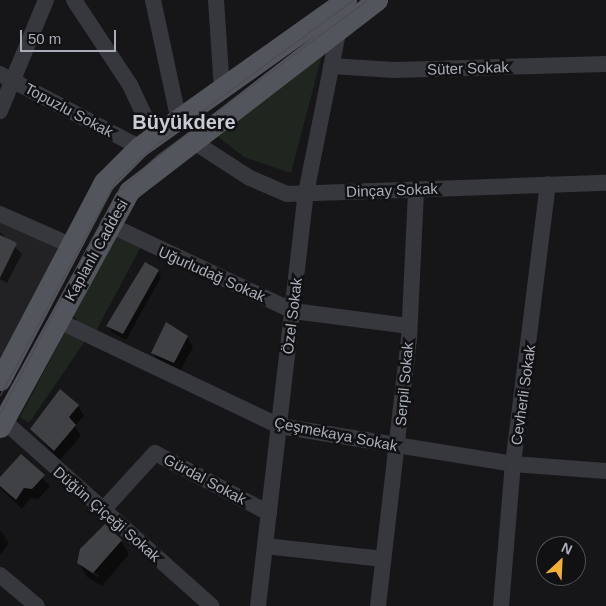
<!DOCTYPE html>
<meta charset="utf-8">
<style>
body{margin:0}
#map{position:relative;width:606px;height:606px;overflow:hidden;background:#161618;font-family:Arial,sans-serif}
div>[style]{position:absolute}
[style*='--x']{left:calc(var(--x)*1px);top:calc(var(--y)*1px);width:calc(var(--w)*1px);rotate:calc(var(--a)*1deg)}
.built>*{inset:0;background:#222225}
.green>*{inset:0;background:#1e261f}
.shadow>*{inset:0;background:#0007}
.building>*{inset:0;background:#404145}
.minor>*{height:16px;margin:-8px;padding:0 8px;transform-origin:8px;border-radius:8px;background:#37383d}
.major>*{height:21px;margin:-10.5px;padding:0 10.5px;transform-origin:10.5px;border-radius:10.5px;background:#53555c}
.tram>*{height:1px;margin:-0.5px;padding:0 0.5px;transform-origin:0.5px;border-radius:0.5px;background:#4a4c52}
span{translate:-50% -50%;white-space:nowrap;text-align:center;line-height:1.15;-webkit-text-stroke:5px #111113;paint-order:stroke}
.street-label{font-size:15px;color:#a8adb8}
.district-label{font-size:20px;color:#c9ccd4;font-weight:700}
.north{position:absolute;left:536px;top:536px;width:50px;height:50px;box-sizing:border-box;background:#111113;border:1px solid #4d4f55;border-radius:50%;rotate:25deg;font-size:14px;font-weight:700;line-height:20px;text-align:center;color:#a8adb8}
.north::after{content:'';display:block;margin:auto;width:18px;height:22px;background:#f2b134;clip-path:polygon(50% 0,100% 100%,50% 72%,0 100%)}
.scale{position:absolute;left:20px;top:30px;width:96px;height:22px;box-sizing:border-box;border:2px solid #a8adb8;border-top:0;padding-left:6px;font-size:15px;line-height:18px;white-space:nowrap;color:#a8adb8;-webkit-text-stroke:4px #111113;paint-order:stroke}
</style>
<div id="map">
<div class="built">
<i style="clip-path:polygon(0 221px,62px 249px,0 359px)"></i>
</div>
<div class="green">
<i style="clip-path:polygon(322px 55px,291px 173px,244px 157px,213px 133px)"></i>
<i style="clip-path:polygon(115px 228px,143px 243px,96px 331px,82px 329px,72px 313px)"></i>
<i style="clip-path:polygon(67px 328px,85px 341px,29px 423px,20px 417px)"></i>
</div>
<div class="shadow">
<i style="clip-path:polygon(0 232px,22px 254px,7px 283px,0 279px,15px 248px,0 274px)"></i>
<i style="clip-path:polygon(158px 271px,161px 277px,126px 340px,112px 332px,108px 326px)"></i>
<i style="clip-path:polygon(187px 337px,193px 347px,179px 373px,159px 363px,153px 353px)"></i>
<i style="clip-path:polygon(78px 406px,84px 416px,75px 426px,81px 436px,60px 460px,31px 429px)"></i>
<i style="clip-path:polygon(21px 456px,50px 486px,38px 499px,30px 498px,22px 509px,0 488px,0 479px)"></i>
<i style="clip-path:polygon(0 530px,9px 543px,0 555px)"></i>
<i style="clip-path:polygon(evenodd,121px 541px,129px 554px,102px 586px,87px 577px,79px 563px,121px 541px,86px 567px,99px 575px,98px 577px,86px 570px,86px 567px)"></i>
</div>
<div class="building">
<i style="clip-path:polygon(0 235px,17px 243px,0 277px)"></i>
<i style="clip-path:polygon(145px 262px,159px 270px,123px 334px,106px 326px)"></i>
<i style="clip-path:polygon(166px 322px,188px 336px,174px 363px,151px 353px)"></i>
<i style="clip-path:polygon(60px 389px,79px 405px,69px 417px,76px 425px,54px 451px,30px 429px)"></i>
<i style="clip-path:polygon(21px 454px,45px 475px,32px 489px,24px 488px,16px 500px,0 486px,0 477px)"></i>
<i style="clip-path:polygon(105px 524px,122px 540px,93px 573px,77px 563px,80px 549px)"></i>
</div>
<div class="minor">
<i style="--x:74;--y:0;--w:102;--a:56.6"></i>
<i style="--x:130;--y:85;--w:56;--a:64.8"></i>
<i style="--x:153;--y:0;--w:124;--a:77.9"></i>
<i style="--x:216;--y:0;--w:91;--a:86.2"></i>
<i style="--x:331;--y:66;--w:63;--a:3.6"></i>
<i style="--x:394;--y:70;--w:212;--a:-1.6"></i>
<i style="--x:0;--y:74;--w:157;--a:27.7"></i>
<i style="--x:0;--y:111;--w:120;--a:-67.5"></i>
<i style="--x:191;--y:140;--w:70;--a:32.8"></i>
<i style="--x:250;--y:178;--w:40;--a:23.4"></i>
<i style="--x:287;--y:194;--w:319;--a:-2"></i>
<i style="--x:0;--y:214;--w:74;--a:23.8"></i>
<i style="--x:108;--y:224;--w:204;--a:25.2"></i>
<i style="--x:293;--y:311;--w:116;--a:7.4"></i>
<i style="--x:57;--y:320;--w:246;--a:25.5"></i>
<i style="--x:279;--y:426;--w:237;--a:9.2"></i>
<i style="--x:513;--y:464;--w:93;--a:4.3"></i>
<i style="--x:4;--y:421;--w:278;--a:41.7"></i>
<i style="--x:103;--y:510;--w:77;--a:-47.6"></i>
<i style="--x:155;--y:453;--w:129;--a:27.8"></i>
<i style="--x:265;--y:546;--w:119;--a:6.3"></i>
<i style="--x:0;--y:575;--w:48;--a:40"></i>
<i style="--x:258;--y:606;--w:416;--a:-83.4"></i>
<i style="--x:306;--y:193;--w:168;--a:-78.7"></i>
<i style="--x:378;--y:606;--w:268;--a:-83.4"></i>
<i style="--x:409;--y:340;--w:150;--a:-87.3"></i>
<i style="--x:501;--y:606;--w:143;--a:-85.2"></i>
<i style="--x:513;--y:464;--w:282;--a:-82.9"></i>
</div>
<div class="major">
<i style="--x:0;--y:380;--w:224;--a:-62.3"></i>
<i style="--x:104;--y:182;--w:49;--a:-45"></i>
<i style="--x:139;--y:147;--w:254;--a:-35.4"></i>
<i style="--x:0;--y:427;--w:269;--a:-61.3"></i>
<i style="--x:129;--y:191;--w:313;--a:-37.6"></i>
</div>
<div class="tram">
<i style="--x:0;--y:395;--w:241;--a:-61.7"></i>
<i style="--x:114;--y:183;--w:54;--a:-42.8"></i>
<i style="--x:154;--y:146;--w:247;--a:-36.3"></i>
<i style="--x:0;--y:413;--w:249;--a:-62.2"></i>
<i style="--x:116;--y:193;--w:54;--a:-42.8"></i>
<i style="--x:156;--y:156;--w:262;--a:-36.5"></i>
</div>
<div class="street-label">
<span style="left:468px;top:68px;rotate:-2deg">Süter Sokak</span>
<span style="left:69px;top:110px;rotate:28deg">Topuzlu Sokak</span>
<span style="left:392px;top:190px;rotate:-2deg">Dinçay Sokak</span>
<span style="left:96px;top:250px;rotate:-61deg">Kaplanlı Caddesi</span>
<span style="left:212px;top:274px;rotate:24deg">Uğurludağ Sokak</span>
<span style="left:292px;top:316px;rotate:-83deg">Özel Sokak</span>
<span style="left:404px;top:384px;rotate:-85deg">Serpil Sokak</span>
<span style="left:523px;top:395px;rotate:-82deg">Cevherli Sokak</span>
<span style="left:336px;top:434px;rotate:11deg">Çeşmekaya Sokak</span>
<span style="left:205px;top:479px;rotate:28deg">Gürdal Sokak</span>
<span style="left:107px;top:514px;rotate:41deg">Düğün Çiçeği Sokak</span>
</div>
<div class="district-label">
<span style="left:184px;top:122px">Büyükdere</span>
</div>
<div class="north">N</div>
<div class="scale">50 m</div>
</div>
